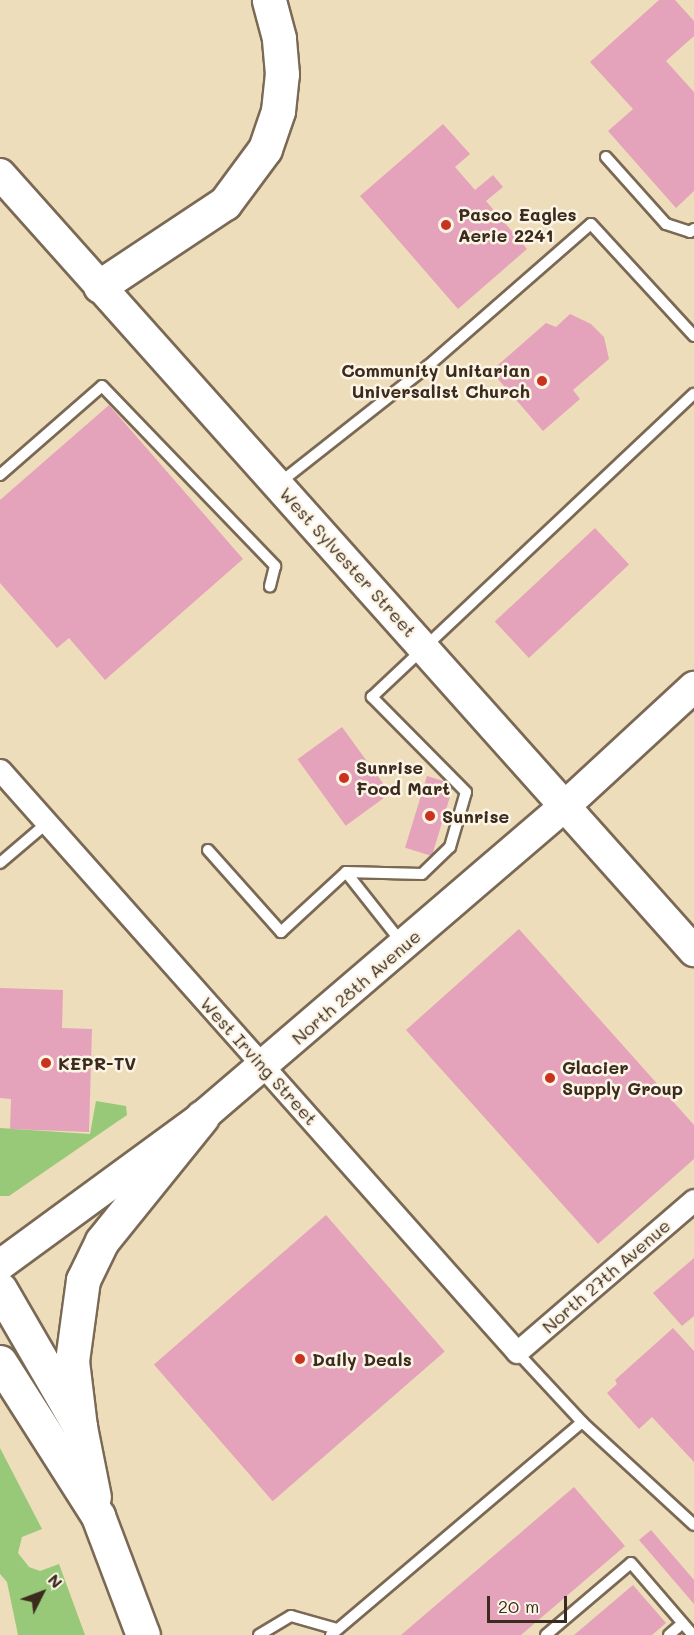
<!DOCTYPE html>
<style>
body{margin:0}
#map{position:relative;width:694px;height:1635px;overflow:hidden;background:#edb;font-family:Mali,sans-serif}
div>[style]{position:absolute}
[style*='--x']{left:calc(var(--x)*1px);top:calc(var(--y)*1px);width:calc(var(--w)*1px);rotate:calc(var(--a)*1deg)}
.green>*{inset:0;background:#98c978}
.building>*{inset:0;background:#e4a3ba;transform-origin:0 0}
.roads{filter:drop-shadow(2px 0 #7a6955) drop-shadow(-2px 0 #7a6955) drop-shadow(0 2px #7a6955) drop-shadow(0 -2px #7a6955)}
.lane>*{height:10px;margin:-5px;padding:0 5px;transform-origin:5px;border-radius:5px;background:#fff}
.street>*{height:21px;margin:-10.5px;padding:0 10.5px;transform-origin:10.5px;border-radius:10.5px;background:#fff}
.secondary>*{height:30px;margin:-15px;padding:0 15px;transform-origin:15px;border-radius:15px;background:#fff}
.primary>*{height:33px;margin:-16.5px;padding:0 16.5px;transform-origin:16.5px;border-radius:16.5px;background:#fff}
.highway>*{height:33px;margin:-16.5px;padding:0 16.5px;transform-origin:16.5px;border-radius:16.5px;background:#fff}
.dots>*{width:16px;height:16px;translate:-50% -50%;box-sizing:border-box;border:3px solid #fcf5e5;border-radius:50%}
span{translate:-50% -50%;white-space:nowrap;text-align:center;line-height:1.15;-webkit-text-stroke:5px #fcf5e5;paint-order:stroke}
.poi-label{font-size:18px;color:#3b2a1e;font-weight:700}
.left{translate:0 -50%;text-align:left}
.right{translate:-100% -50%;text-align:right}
.street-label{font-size:18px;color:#3b2a1e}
.north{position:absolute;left:12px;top:1563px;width:60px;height:60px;-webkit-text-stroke:4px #fcf5e5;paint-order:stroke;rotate:48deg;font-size:16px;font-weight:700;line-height:24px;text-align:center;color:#3b2a1e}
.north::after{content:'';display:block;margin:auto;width:21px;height:27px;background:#3b2a1e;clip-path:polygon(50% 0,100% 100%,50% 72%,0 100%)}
.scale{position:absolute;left:487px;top:1596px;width:80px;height:27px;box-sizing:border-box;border:3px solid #3b2a1e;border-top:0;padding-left:8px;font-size:18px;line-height:21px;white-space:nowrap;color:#3b2a1e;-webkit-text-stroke:4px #fcf5e5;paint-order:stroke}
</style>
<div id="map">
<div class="green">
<i style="clip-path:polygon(96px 1101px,126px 1106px,127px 1115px,9px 1196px,0 1196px,0 1128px,90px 1134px)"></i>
<i style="clip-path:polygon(0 1448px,42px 1529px,22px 1537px,18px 1553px,29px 1567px,40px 1571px,59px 1564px,85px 1635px,18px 1635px,7px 1582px,0 1574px)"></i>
</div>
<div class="building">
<i style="clip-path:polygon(659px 0,675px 0,694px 21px,694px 36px,666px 61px,694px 92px,694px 191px,676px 208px,608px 131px,633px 109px,590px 62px)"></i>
<i style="clip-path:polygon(443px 124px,470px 154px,455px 167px,475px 190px,493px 175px,503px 187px,486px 201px,527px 249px,458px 309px,360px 196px)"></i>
<i style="clip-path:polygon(570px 314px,591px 324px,604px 337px,609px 359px,573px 390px,580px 399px,543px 431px,491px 371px,546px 323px,556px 327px)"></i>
<i style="clip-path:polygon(109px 405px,243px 559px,105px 680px,69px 638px,57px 648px,0 583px,0 500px)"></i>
<i style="left:595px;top:528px;width:50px;height:137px;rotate:47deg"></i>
<i style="left:342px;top:727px;width:82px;height:55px;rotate:54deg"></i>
<i style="left:427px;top:776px;width:28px;height:75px;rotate:17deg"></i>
<i style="clip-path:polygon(519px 929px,694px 1125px,694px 1159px,598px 1244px,406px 1030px)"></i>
<i style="clip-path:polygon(0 988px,63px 990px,62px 1028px,92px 1029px,89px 1132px,10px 1129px,11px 1099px,0 1098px)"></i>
<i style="left:326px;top:1215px;width:181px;height:228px;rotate:49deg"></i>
<i style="clip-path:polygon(694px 1258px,694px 1316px,682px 1326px,653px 1293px)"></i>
<i style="clip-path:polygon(673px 1328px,694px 1351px,694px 1462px,652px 1417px,639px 1429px,607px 1393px,617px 1384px,615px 1380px)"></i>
<i style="clip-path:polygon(574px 1487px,625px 1546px,521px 1635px,401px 1635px)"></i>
<i style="clip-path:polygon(651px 1530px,694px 1580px,694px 1604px,639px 1540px)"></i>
<i style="clip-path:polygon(633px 1585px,666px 1623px,652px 1635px,574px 1635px)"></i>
</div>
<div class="roads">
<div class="lane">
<i style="--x:606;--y:157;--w:90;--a:48.2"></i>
<i style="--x:666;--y:224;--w:25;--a:18"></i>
<i style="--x:690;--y:232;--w:5;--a:-37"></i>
<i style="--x:0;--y:475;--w:135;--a:-41.1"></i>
<i style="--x:102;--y:386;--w:250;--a:46.1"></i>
<i style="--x:275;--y:566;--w:21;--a:104"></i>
<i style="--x:278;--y:484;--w:191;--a:-38.2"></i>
<i style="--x:428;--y:366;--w:216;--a:-41.1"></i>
<i style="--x:591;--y:224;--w:152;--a:47.4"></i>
<i style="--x:208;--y:850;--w:110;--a:48.3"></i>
<i style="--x:281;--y:932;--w:88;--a:-42.7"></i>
<i style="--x:0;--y:863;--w:62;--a:-40.4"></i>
<i style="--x:402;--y:943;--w:90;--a:-128.3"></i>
<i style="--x:346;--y:872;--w:76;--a:1.5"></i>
<i style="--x:422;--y:874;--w:39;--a:-44"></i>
<i style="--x:450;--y:847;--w:57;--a:-73.8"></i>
<i style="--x:466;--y:792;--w:134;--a:-134.7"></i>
<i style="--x:372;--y:697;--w:442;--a:-43.3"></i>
<i style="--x:517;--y:1352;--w:96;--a:47.1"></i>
<i style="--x:582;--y:1422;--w:152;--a:42.6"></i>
<i style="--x:259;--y:1635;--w:37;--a:-31"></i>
<i style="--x:291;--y:1616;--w:48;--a:15.8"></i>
<i style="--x:331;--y:1635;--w:329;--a:-40.3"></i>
<i style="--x:546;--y:1635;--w:111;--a:-40.3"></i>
<i style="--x:631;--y:1563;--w:95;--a:49.3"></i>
<i style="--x:669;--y:1635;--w:18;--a:-41"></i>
</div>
<div class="street">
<i style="--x:0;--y:770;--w:778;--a:48.38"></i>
<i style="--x:517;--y:1352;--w:233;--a:-40.7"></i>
</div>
<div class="secondary">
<i style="--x:0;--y:174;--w:1042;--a:48.23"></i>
<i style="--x:0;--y:1265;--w:250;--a:-36.2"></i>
<i style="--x:202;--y:1117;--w:478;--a:-40.6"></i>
<i style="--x:565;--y:806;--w:176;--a:-42.7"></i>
</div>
<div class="primary">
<i style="--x:0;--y:1289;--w:160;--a:59.9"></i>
<i style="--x:80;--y:1427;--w:71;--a:78.7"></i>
<i style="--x:0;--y:1362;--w:183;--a:57.5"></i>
<i style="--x:98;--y:1516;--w:127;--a:69.3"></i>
<i style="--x:80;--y:1427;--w:66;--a:-96.9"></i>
<i style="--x:72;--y:1361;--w:82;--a:-82.3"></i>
<i style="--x:83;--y:1280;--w:43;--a:-64"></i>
<i style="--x:102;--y:1241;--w:159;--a:-51.1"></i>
</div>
<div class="highway">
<i style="--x:100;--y:286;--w:150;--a:-33.6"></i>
<i style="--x:225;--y:203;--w:67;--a:-53.5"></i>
<i style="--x:265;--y:149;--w:40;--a:-71.1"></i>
<i style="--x:278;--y:111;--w:37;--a:-84"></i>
<i style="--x:282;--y:74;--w:36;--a:-95"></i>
<i style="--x:279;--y:38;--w:39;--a:-105"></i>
</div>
</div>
<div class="dots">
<i style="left:446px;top:225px;background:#c8321e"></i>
<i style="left:542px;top:381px;background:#c8321e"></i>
<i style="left:344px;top:778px;background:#c8321e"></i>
<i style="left:430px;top:816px;background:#c8321e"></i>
<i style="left:46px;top:1063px;background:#c8321e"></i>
<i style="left:550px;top:1078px;background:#c8321e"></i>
<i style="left:300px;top:1359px;background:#c8321e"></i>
</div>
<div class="poi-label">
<span class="left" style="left:458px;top:225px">Pasco Eagles<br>Aerie 2241</span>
<span class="right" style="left:530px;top:381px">Community Unitarian<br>Universalist Church</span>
<span class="left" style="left:356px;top:778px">Sunrise<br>Food Mart</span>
<span class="left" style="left:442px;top:816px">Sunrise</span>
<span class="left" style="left:58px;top:1063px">KEPR-TV</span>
<span class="left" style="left:562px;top:1078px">Glacier<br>Supply Group</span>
<span class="left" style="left:312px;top:1359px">Daily Deals</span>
</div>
<div class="street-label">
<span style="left:348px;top:562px;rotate:48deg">West Sylvester Street</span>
<span style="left:356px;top:987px;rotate:-41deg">North 28th Avenue</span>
<span style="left:259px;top:1061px;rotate:48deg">West Irving Street</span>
<span style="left:606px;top:1276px;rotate:-41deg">North 27th Avenue</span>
</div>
<div class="north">N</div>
<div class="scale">20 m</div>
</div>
